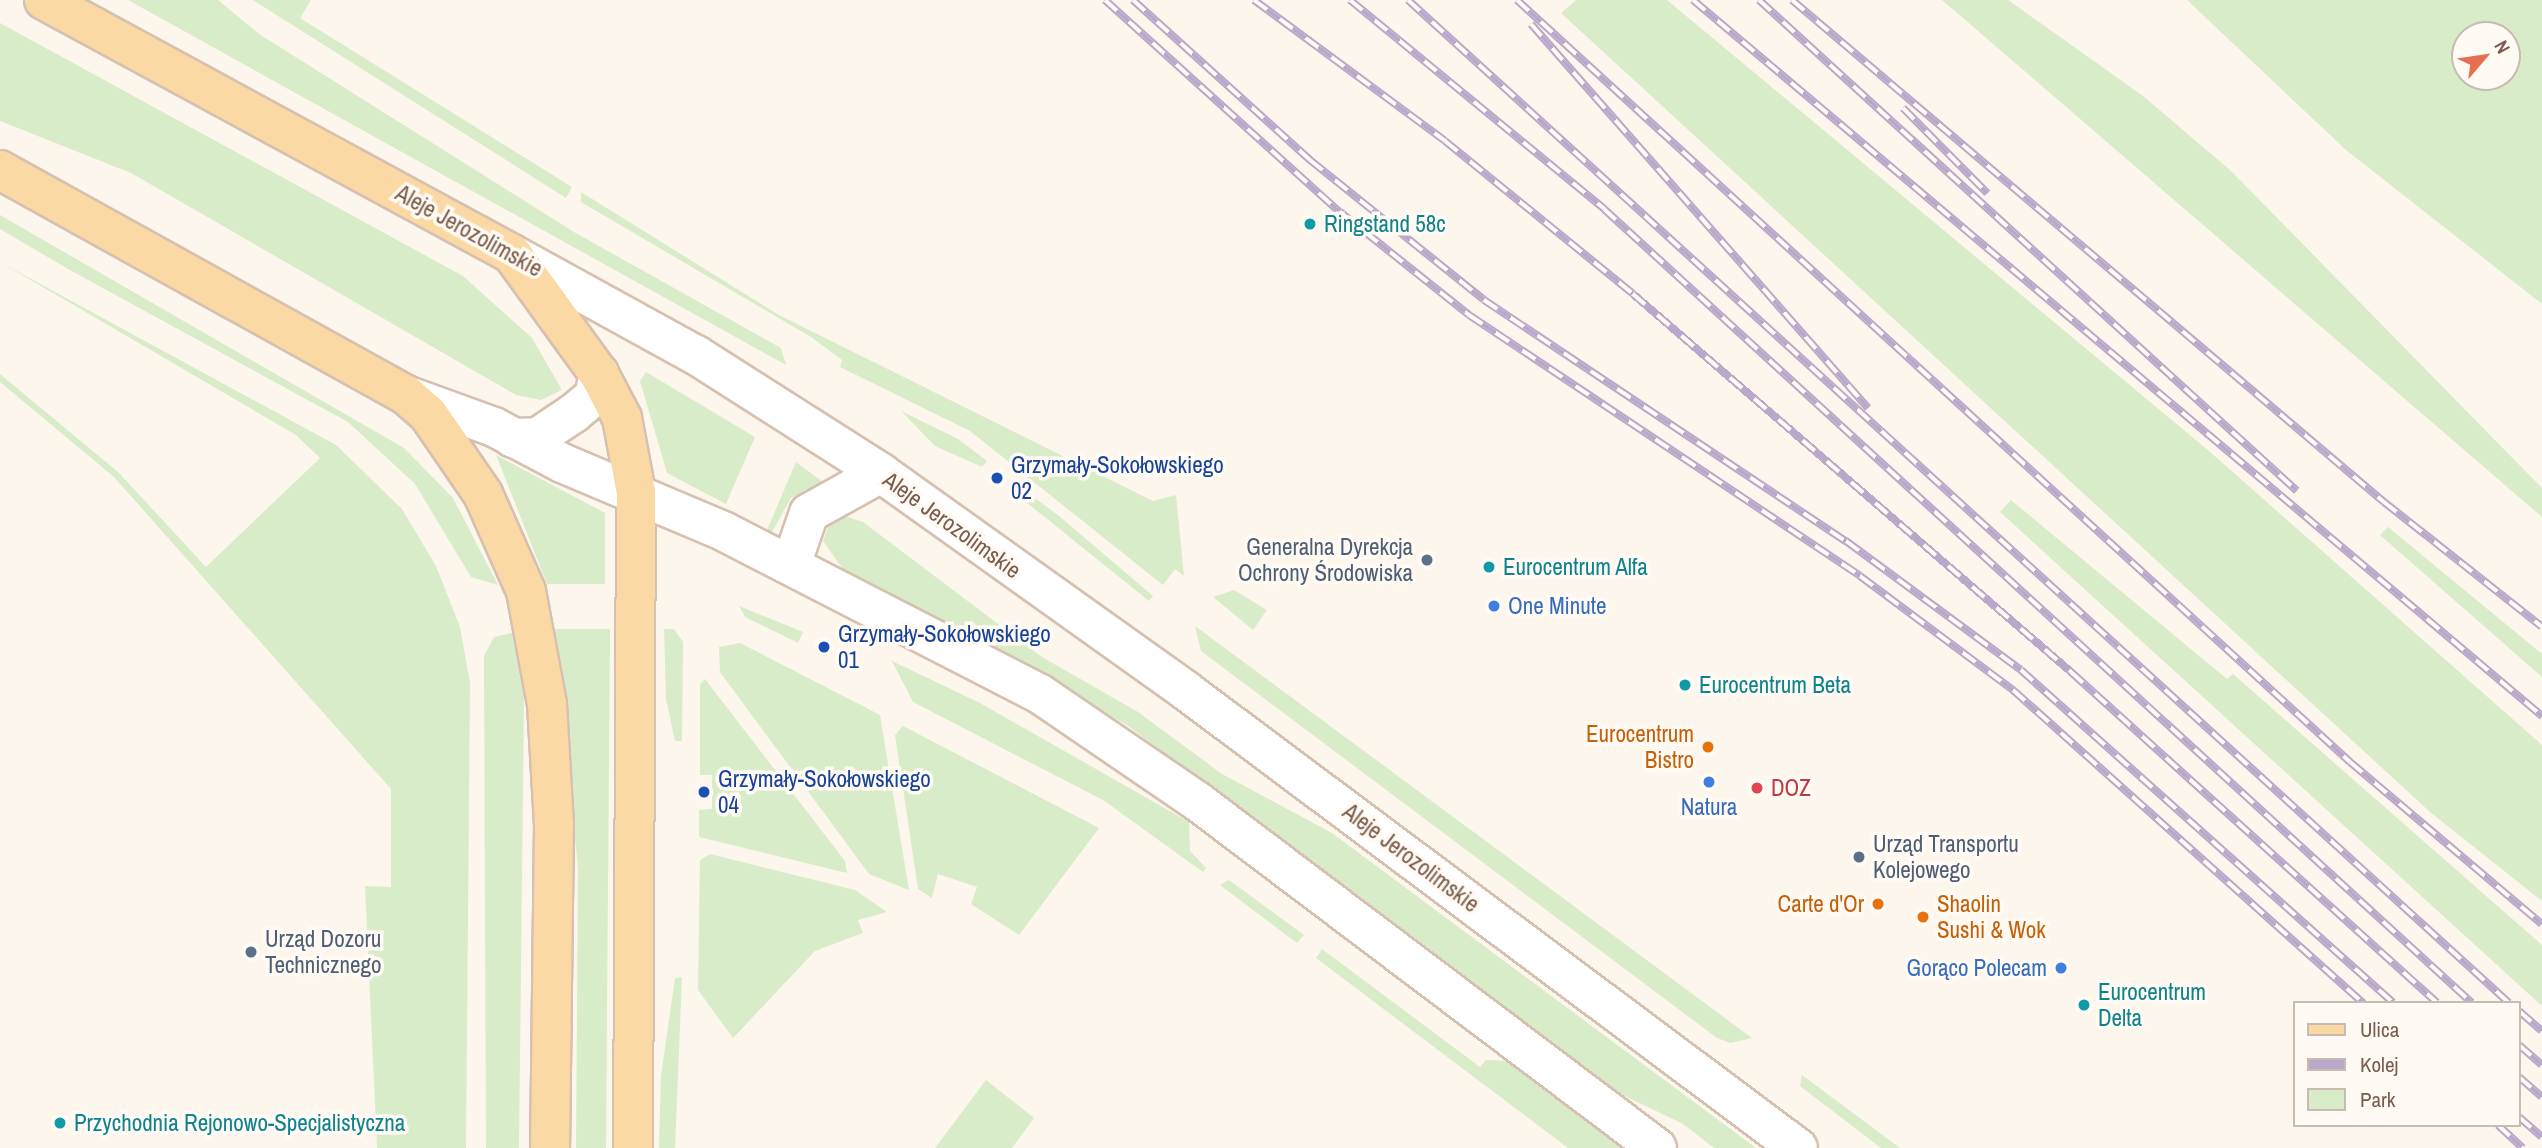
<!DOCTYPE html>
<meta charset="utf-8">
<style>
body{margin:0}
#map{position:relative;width:2542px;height:1148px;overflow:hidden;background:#fdf6ec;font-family:"Archivo Narrow",sans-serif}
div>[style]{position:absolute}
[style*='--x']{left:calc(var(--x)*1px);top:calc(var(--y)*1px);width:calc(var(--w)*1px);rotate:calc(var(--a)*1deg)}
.green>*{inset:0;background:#d8ecc9}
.roads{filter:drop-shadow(2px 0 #d6c0b0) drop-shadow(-2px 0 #d6c0b0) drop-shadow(0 2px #d6c0b0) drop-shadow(0 -2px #d6c0b0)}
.secondary>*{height:38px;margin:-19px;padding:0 19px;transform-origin:19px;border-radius:19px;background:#fff}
.primary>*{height:38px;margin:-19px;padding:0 19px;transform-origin:19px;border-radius:19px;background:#fbd9a5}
.rail>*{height:8px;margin-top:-4px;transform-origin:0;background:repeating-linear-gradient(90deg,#fffaf3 0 16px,#b9a8c9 0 32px);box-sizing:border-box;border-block:2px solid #b9a8c9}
.dots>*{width:19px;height:19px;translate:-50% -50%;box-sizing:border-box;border:4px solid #fffaf3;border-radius:50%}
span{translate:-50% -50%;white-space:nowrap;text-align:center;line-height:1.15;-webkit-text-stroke:7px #fffaf3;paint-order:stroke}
.culture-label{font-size:23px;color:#0d838f}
.left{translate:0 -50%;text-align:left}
.street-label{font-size:23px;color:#7a5c4d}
.transit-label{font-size:23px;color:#164399}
.service-label{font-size:23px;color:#4e5e75}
.right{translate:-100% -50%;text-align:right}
.shop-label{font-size:23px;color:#366cbe}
.food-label{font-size:23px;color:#c56008}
.health-label{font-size:23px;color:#be3a42}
.legend{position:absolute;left:2293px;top:1001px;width:228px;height:126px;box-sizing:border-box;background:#fffaf3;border:2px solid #cabbb1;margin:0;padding:9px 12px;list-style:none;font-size:21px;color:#7a5c4d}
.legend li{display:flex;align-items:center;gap:14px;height:35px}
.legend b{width:35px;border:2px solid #cabbb1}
.north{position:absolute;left:2451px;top:21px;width:70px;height:70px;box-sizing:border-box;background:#fffaf3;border:2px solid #cabbb1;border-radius:50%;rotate:61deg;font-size:19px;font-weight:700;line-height:28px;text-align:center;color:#7a5c4d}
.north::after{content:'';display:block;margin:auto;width:24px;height:32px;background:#e76f51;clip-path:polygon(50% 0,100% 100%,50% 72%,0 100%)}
</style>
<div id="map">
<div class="green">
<i style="clip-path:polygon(128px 0,218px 0,259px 34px,574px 232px,781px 348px,786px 365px)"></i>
<i style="clip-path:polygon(253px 0,311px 0,300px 18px,572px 187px,566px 198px)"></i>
<i style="clip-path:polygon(1576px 0,1667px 0,2209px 451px,2542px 745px,2542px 901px,2430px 812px,1561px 13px)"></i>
<i style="clip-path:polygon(1942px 0,2008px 0,2143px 96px,2230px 170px,2542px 488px,2542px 517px)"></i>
<i style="clip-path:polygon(evenodd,2187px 0,2542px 0,2542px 304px,2346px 150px,2187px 0,2465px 35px,2507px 35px,2507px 77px,2465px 77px,2465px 35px)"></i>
<i style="clip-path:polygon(0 23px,463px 276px,532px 338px,562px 390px,541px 400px,516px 395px,131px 173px,0 121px)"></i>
<i style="clip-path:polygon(581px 192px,779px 315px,1153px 501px,1176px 495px,1184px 576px,1175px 569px,1163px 585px,970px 431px,840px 367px,842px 360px,811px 337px,581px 202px)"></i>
<i style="clip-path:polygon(0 215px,404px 448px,453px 498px,498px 585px,471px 577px,415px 484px,348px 422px,68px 269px,0 229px)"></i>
<i style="clip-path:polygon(0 262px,336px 445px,402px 509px,436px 566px,460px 627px,470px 683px,466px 1148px,377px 1148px,365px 886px,391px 887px,391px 789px,114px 477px,0 382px,0 374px,118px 472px,206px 567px,320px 458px,296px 435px)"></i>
<i style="clip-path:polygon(646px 372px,755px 437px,726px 504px,667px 473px,640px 381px)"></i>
<i style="clip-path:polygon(901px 411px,958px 439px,987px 461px,982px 467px,935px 446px)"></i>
<i style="clip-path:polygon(496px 455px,605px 513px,605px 584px,547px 584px)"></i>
<i style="clip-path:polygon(796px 462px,824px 483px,791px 498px,772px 532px,767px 530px)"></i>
<i style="clip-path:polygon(1016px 484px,1059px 516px,1153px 596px,1149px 601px,1011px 490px)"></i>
<i style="clip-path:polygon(2011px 500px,2227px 679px,2233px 674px,2542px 945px,2542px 1006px,2000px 512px)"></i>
<i style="clip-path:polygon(844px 516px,863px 522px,1042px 657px,1138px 712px,1222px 774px,1332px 833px,1756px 1148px,1714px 1148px,1683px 1124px,1600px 1084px,1127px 725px,843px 569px,823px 541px,830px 522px)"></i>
<i style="clip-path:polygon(2388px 527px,2542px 654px,2542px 677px,2380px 535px)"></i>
<i style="clip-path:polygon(1234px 590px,1267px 610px,1253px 630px,1213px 597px)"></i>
<i style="clip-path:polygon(739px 606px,803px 632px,798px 643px,745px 617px)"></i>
<i style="clip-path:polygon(1195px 626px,1752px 1038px,1730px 1043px,1717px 1038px,1201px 651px)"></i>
<i style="clip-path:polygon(555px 629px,610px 629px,606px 1148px,576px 1148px,578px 869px)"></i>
<i style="clip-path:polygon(664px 629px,674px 629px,683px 642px,682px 741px,675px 741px,666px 699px)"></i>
<i style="clip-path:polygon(515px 632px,524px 695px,519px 1148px,486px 1148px,484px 656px,494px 637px)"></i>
<i style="clip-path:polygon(740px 643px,880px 715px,909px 890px,869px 874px,720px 672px,719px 647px)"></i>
<i style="clip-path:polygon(892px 661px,980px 703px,1189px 822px,1190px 851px,1206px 868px,1203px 872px,1103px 800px,913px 702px)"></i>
<i style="clip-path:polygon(705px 679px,845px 861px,847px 873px,699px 837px,699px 810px,712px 809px,712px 775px,700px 775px,700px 684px)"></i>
<i style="clip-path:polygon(903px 726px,1099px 828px,1019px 935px,971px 904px,977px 887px,938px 874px,932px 898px,918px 889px,895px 735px)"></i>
<i style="clip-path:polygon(710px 854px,855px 890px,887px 912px,858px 920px,863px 933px,815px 951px,733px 1038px,698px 990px,700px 860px)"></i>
<i style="clip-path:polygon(1229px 880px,1304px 935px,1297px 943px,1220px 885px)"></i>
<i style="clip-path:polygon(1322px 949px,1480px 1067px,1486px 1060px,1509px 1061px,1624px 1148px,1568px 1148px,1316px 958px)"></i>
<i style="clip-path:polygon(682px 977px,675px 1148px,659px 1148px,661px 1076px,675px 978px)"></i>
<i style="clip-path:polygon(1802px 1075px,1900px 1148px,1881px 1148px,1800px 1086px)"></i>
<i style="clip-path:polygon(986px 1080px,1034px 1118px,1012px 1148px,935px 1148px)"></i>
</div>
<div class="roads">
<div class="secondary">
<i style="--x:512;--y:254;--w:210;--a:28.8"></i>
<i style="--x:696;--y:355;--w:219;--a:32.5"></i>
<i style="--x:881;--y:473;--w:374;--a:35.5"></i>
<i style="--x:1185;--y:690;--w:765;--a:36.77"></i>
<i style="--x:406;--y:395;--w:94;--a:20"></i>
<i style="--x:494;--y:427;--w:77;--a:27.9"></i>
<i style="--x:562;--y:463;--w:175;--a:22.9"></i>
<i style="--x:723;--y:531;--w:356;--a:27.2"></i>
<i style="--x:1040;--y:694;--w:190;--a:34.3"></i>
<i style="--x:1197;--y:801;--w:576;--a:37.03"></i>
<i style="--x:513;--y:438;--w:25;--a:-2"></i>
<i style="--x:538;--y:437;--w:43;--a:-33.7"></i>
<i style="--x:574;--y:413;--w:26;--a:-40"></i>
<i style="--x:594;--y:396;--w:23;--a:-77"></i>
<i style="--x:791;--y:565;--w:55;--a:-70.9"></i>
<i style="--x:809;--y:513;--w:82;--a:-29.1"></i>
</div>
<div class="primary">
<i style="--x:44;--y:0;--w:532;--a:28.49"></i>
<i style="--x:512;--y:254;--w:148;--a:54.1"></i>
<i style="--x:599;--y:374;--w:50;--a:62.4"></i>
<i style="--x:622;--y:418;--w:76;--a:79.4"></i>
<i style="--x:636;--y:493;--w:655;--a:90.26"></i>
<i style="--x:0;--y:170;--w:464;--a:29"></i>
<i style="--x:406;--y:395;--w:29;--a:41"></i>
<i style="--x:428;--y:414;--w:97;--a:55.5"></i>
<i style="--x:483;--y:494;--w:106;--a:66.1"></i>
<i style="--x:526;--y:591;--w:115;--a:79.5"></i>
<i style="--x:547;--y:704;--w:121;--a:86.7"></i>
<i style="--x:554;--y:825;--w:323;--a:90.7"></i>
</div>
</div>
<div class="rail">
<i style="--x:1105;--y:0;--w:316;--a:42.1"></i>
<i style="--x:1340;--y:212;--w:165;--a:38.6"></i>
<i style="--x:1469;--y:315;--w:470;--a:33.7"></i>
<i style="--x:1860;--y:576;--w:191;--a:36.7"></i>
<i style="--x:2013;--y:690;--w:470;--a:41.8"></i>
<i style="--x:1133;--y:0;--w:239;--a:42.1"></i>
<i style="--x:1310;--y:160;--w:223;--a:38.8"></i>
<i style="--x:1484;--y:300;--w:435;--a:33.7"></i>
<i style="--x:1846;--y:541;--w:217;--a:36.4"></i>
<i style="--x:2021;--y:670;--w:499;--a:41.8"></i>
<i style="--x:1254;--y:0;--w:237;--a:36.4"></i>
<i style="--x:1445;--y:141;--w:242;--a:39.1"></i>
<i style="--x:1633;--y:294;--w:579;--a:40.79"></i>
<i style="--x:2071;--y:672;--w:493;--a:42.1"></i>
<i style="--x:1350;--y:0;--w:329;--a:39.4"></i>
<i style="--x:1604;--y:209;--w:1176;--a:42.45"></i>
<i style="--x:1408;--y:0;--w:1489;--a:42.33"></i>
<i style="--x:1517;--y:0;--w:1129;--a:42.45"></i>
<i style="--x:2350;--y:762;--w:251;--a:40.2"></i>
<i style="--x:1693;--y:0;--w:1111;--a:40.14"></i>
<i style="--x:1759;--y:0;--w:728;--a:42.38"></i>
<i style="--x:1792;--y:0;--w:776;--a:40.3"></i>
<i style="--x:2384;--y:502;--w:201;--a:38.3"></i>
<i style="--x:1531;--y:24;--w:511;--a:48.73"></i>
<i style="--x:1903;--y:108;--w:120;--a:45.3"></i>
<i style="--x:2519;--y:1011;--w:30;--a:41"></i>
<i style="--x:2519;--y:1045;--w:30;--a:41"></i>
<i style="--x:2519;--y:1077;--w:30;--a:41"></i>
<i style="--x:2519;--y:1117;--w:30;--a:41"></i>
<i style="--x:2498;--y:1125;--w:34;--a:43"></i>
</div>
<div class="dots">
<i style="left:1310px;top:224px;background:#0f9aa8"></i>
<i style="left:997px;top:478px;background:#1a4fb4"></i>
<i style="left:1427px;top:560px;background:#5c6f8a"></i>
<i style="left:1489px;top:567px;background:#0f9aa8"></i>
<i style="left:1494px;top:606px;background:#3f7fe0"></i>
<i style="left:824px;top:647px;background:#1a4fb4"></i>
<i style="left:1685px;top:685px;background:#0f9aa8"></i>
<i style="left:1708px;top:747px;background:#e8710a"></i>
<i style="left:1709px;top:782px;background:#3f7fe0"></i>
<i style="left:1757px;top:788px;background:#e0444e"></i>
<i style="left:704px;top:792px;background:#1a4fb4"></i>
<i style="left:1859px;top:857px;background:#5c6f8a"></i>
<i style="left:1878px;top:904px;background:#e8710a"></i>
<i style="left:1923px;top:917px;background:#e8710a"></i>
<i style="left:251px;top:952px;background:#5c6f8a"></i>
<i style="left:2061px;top:968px;background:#3f7fe0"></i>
<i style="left:2084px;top:1005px;background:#0f9aa8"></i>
<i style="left:60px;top:1123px;background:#0f9aa8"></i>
</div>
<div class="culture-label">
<span class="left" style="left:1324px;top:224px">Ringstand 58c</span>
<span class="left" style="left:1503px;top:567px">Eurocentrum Alfa</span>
<span class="left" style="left:1699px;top:685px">Eurocentrum Beta</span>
<span class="left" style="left:2098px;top:1005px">Eurocentrum<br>Delta</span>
<span class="left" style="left:74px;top:1123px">Przychodnia Rejonowo-Specjalistyczna</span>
</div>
<div class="street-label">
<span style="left:469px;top:231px;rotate:29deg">Aleje Jerozolimskie</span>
<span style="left:952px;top:525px;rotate:36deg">Aleje Jerozolimskie</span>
<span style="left:1411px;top:858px;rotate:37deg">Aleje Jerozolimskie</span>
</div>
<div class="transit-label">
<span class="left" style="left:1011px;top:478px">Grzymały-Sokołowskiego<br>02</span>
<span class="left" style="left:838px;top:647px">Grzymały-Sokołowskiego<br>01</span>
<span class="left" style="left:718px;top:792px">Grzymały-Sokołowskiego<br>04</span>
</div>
<div class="service-label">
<span class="right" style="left:1413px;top:560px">Generalna Dyrekcja<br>Ochrony Środowiska</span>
<span class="left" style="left:1873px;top:857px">Urząd Transportu<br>Kolejowego</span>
<span class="left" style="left:265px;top:952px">Urząd Dozoru<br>Technicznego</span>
</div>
<div class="shop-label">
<span class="left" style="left:1508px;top:606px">One Minute</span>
<span style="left:1709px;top:807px">Natura</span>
<span class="right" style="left:2047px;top:968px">Gorąco Polecam</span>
</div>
<div class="food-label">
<span class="right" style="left:1694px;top:747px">Eurocentrum<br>Bistro</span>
<span class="right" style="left:1864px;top:904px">Carte d'Or</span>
<span class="left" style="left:1937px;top:917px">Shaolin<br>Sushi &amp; Wok</span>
</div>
<div class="health-label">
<span class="left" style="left:1771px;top:788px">DOZ</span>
</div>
<ul class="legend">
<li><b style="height:9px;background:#fbd9a5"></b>Ulica</li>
<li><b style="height:9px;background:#b9a8c9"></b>Kolej</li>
<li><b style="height:19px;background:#d8ecc9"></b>Park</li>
</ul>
<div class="north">N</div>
</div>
